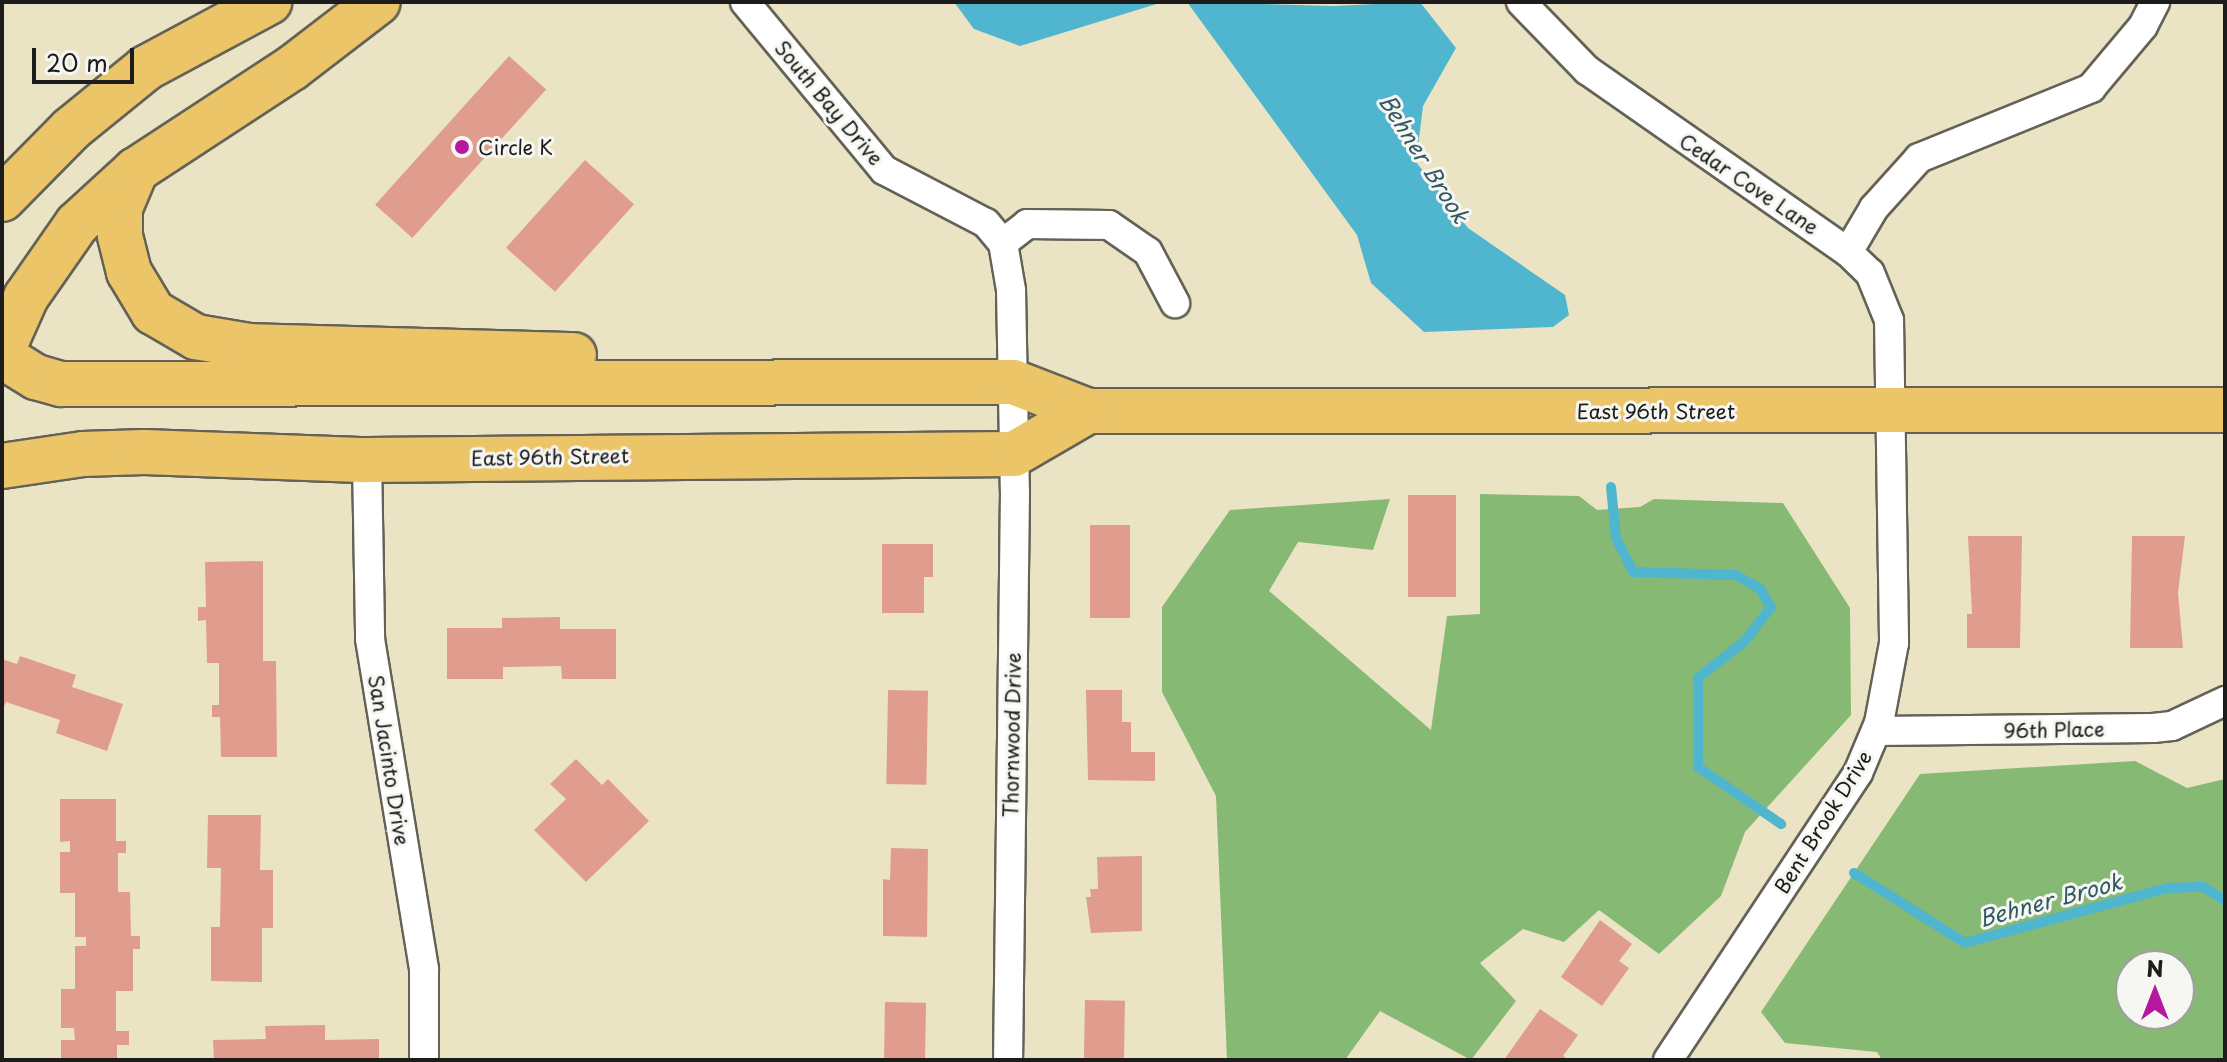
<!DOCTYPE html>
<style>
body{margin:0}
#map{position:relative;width:2227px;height:1062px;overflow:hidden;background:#eae4c4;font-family:"Playpen Sans",sans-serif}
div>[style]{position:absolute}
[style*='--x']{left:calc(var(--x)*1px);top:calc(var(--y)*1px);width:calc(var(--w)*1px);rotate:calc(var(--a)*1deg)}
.forest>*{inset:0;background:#86b974}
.water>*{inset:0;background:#50b5cf}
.stream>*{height:10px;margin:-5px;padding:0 5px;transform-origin:5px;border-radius:5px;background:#50b5cf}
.building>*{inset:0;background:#e09d8d;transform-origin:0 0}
.roads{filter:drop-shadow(2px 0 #646257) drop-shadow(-2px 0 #646257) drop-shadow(0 2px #646257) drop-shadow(0 -2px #646257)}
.street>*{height:28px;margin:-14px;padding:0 14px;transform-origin:14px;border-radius:14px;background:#fff}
.primary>*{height:44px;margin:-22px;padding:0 22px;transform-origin:22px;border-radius:22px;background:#ecc569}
.dots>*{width:22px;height:22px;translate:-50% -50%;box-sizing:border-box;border:4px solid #f6f6f2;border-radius:50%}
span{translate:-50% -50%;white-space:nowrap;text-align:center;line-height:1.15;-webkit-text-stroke:6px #f6f6f2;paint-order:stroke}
.street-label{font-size:20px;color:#1c1c1c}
.poi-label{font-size:20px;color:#1c1c1c}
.left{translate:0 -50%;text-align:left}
.water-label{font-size:22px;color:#315964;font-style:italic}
.frame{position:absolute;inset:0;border:4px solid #1c1c1c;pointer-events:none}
.north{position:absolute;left:2115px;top:950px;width:80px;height:80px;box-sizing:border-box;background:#f6f6f2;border:2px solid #9f9f9c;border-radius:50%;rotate:0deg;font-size:22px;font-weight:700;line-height:32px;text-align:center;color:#1c1c1c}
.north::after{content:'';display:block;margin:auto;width:28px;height:36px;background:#b5179e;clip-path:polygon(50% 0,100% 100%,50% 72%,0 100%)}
.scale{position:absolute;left:32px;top:48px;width:102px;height:36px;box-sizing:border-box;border:4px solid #1c1c1c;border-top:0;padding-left:10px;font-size:24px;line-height:28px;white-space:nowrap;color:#1c1c1c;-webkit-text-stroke:6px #f6f6f2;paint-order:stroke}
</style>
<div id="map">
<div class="forest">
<i style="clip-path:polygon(1480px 494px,1579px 496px,1597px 510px,1640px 507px,1654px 499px,1783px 503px,1850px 608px,1851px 715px,1745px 832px,1721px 896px,1659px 954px,1599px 910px,1564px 942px,1523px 929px,1480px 963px,1516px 1001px,1471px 1060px,1380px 1011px,1345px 1060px,1227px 1060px,1216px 796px,1162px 692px,1162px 607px,1230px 510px,1390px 499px,1373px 550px,1298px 542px,1269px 591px,1431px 730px,1447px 616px,1480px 614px)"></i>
<i style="clip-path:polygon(evenodd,2135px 761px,2187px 788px,2225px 779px,2225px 1060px,1882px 1060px,1877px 1052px,1785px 1043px,1761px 1012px,1920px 774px,2135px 761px,2131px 966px,2179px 966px,2179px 1014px,2131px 1014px,2131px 966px)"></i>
</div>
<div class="water">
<i style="clip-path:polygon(954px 2px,1163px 2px,1020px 46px,974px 29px)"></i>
<i style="clip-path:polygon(1187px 2px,1333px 6px,1420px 2px,1456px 48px,1423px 106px,1416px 162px,1468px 228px,1565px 295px,1569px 315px,1553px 327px,1424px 332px,1371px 283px,1357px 235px)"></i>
</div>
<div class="stream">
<i style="--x:1611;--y:487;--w:51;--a:84.4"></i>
<i style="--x:1616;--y:538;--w:38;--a:63"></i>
<i style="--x:1633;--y:572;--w:103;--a:1.7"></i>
<i style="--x:1736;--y:575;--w:28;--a:30"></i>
<i style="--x:1760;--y:589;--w:21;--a:59"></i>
<i style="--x:1771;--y:607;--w:43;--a:127.4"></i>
<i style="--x:1745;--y:641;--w:60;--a:141.8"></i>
<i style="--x:1698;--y:678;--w:89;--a:90"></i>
<i style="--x:1698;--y:767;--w:101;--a:34.5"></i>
<i style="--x:1854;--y:873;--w:131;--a:32.2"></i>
<i style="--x:1965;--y:943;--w:210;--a:-15.2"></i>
<i style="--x:2168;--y:888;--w:35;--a:-2"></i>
<i style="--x:2203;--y:887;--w:26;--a:31"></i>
</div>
<div class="building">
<i style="left:509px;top:56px;width:50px;height:200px;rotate:42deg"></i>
<i style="left:585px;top:160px;width:66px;height:118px;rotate:42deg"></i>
<i style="left:1408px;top:495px;width:48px;height:102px"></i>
<i style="left:1090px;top:525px;width:40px;height:93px"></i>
<i style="clip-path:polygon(1968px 536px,2022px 536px,2020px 648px,1967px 648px,1967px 614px,1972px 614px)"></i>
<i style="clip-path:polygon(2132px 536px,2185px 536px,2178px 593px,2183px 648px,2130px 648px)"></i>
<i style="clip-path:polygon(882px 544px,933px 544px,933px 577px,924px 577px,924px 613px,882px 613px)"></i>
<i style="clip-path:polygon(263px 561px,263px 661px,276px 661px,277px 757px,221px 757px,220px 717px,212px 717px,212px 705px,219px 705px,219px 663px,207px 663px,206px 620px,198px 621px,198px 607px,206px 607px,205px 562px)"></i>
<i style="clip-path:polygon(560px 617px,560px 629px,616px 629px,616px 679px,562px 679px,561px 666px,503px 667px,503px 679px,447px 679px,447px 628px,502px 628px,502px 618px)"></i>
<i style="clip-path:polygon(20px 656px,76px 675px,72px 687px,123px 704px,107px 751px,56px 733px,60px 720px,6px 702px,2px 711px,2px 659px,17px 664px)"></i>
<i style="left:888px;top:690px;width:40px;height:94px;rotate:1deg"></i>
<i style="clip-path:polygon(1086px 690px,1122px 690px,1122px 722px,1131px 722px,1131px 752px,1155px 752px,1155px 781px,1088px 780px)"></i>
<i style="clip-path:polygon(576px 759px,602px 785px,608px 779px,649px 821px,586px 882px,534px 830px,566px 799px,550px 784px)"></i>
<i style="clip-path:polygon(60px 799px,116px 799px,116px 841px,126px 841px,126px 853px,118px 853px,118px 892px,130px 892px,131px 936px,140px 936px,140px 949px,133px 949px,133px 991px,116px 991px,116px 1031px,129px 1031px,129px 1045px,117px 1045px,117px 1060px,61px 1060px,61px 1040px,75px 1040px,74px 1028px,61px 1028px,61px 989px,75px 989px,75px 946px,86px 946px,86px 937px,75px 937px,75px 893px,60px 893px,60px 852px,70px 852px,70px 841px,60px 842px)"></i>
<i style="clip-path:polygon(208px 815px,261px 815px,260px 870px,273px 870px,273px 928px,262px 928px,262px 982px,211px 981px,211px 927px,220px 927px,221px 868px,207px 868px)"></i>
<i style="clip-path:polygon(891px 848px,928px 849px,927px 937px,883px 936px,883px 879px,890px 880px)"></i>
<i style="clip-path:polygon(1142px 856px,1142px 931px,1091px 933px,1086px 897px,1091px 897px,1090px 889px,1098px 889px,1097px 857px)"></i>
<i style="clip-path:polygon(1600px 920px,1632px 944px,1619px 961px,1629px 968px,1602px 1006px,1561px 977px)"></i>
<i style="left:1085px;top:1000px;width:40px;height:60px;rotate:1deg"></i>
<i style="left:885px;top:1002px;width:41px;height:58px;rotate:1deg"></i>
<i style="clip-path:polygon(1540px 1009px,1578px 1035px,1563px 1056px,1569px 1060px,1504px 1060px)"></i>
<i style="clip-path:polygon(325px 1025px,325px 1040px,379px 1039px,379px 1060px,214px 1060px,213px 1040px,266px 1039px,265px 1026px)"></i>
</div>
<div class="roads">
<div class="street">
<i style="--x:745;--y:2;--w:218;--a:50.4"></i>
<i style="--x:884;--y:170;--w:115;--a:27.5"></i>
<i style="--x:986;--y:223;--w:26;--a:50"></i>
<i style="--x:1003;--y:243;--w:31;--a:-38"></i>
<i style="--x:1027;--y:224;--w:82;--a:0.7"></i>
<i style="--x:1109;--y:225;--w:47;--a:34.7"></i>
<i style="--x:1148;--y:252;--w:58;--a:62.1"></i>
<i style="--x:1521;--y:2;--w:95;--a:45.9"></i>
<i style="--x:1587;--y:70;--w:318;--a:34.9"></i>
<i style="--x:1848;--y:252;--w:30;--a:44"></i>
<i style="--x:1870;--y:273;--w:51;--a:68"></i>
<i style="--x:1889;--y:320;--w:323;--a:89.1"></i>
<i style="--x:1894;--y:643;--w:81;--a:100.6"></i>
<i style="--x:1879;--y:723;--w:54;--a:112.8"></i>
<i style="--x:1858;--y:773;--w:344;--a:123.5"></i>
<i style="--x:1003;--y:243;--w:48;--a:80.3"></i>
<i style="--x:1011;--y:290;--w:201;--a:88.9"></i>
<i style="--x:1015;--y:491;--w:569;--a:90.7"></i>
<i style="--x:1848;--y:252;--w:51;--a:-59.4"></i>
<i style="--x:1874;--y:208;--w:67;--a:-48"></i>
<i style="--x:1919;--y:158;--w:186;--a:-22.1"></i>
<i style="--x:2091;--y:88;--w:81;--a:-50"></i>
<i style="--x:2143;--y:26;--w:27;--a:-63"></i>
<i style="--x:367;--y:460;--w:179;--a:89"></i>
<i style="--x:370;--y:639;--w:335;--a:80.7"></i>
<i style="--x:424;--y:970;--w:90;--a:90"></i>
<i style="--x:1877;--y:731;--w:276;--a:-0.6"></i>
<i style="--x:2153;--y:728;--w:19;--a:-6"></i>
<i style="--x:2172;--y:726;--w:59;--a:-25.3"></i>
</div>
<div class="primary">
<i style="--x:136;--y:170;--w:41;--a:112.8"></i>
<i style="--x:120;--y:208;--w:28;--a:90"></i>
<i style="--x:120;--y:236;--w:37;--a:76"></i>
<i style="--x:129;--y:272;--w:47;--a:59"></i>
<i style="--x:153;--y:312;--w:50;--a:30.2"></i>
<i style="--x:196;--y:337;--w:54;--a:9.6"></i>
<i style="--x:249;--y:346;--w:325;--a:1.6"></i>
<i style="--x:2;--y:199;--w:98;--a:-45.4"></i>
<i style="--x:71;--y:129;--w:97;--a:-39.1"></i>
<i style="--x:146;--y:68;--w:140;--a:-28.2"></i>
<i style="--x:2;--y:351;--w:59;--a:-66"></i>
<i style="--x:26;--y:297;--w:89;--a:-55.1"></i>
<i style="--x:77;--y:224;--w:80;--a:-42.5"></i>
<i style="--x:136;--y:170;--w:186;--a:-33.2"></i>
<i style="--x:292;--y:68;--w:108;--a:-37.5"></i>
<i style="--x:2;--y:356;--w:40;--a:32"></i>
<i style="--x:36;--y:377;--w:26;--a:16"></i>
<i style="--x:61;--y:384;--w:952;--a:-0.12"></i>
<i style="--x:1013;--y:382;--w:80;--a:21.1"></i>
<i style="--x:1088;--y:411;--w:1137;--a:-0.05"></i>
<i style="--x:2;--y:466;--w:82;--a:-8.4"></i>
<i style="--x:83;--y:454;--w:61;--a:-1.9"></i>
<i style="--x:144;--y:452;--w:223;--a:2.1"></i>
<i style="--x:367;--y:460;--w:647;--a:-0.53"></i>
<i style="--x:1014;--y:454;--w:86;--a:-30.2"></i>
</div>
</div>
<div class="dots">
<i style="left:462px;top:147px;background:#b5179e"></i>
</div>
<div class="street-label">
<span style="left:829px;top:103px;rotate:50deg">South Bay Drive</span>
<span style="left:1749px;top:184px;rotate:34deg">Cedar Cove Lane</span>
<span style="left:1656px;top:411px">East 96th Street</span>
<span style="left:550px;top:457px;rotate:-1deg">East 96th Street</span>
<span style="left:2054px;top:730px;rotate:-1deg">96th Place</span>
<span style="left:1012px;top:735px;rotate:-89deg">Thornwood Drive</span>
<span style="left:389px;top:760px;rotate:81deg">San Jacinto Drive</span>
<span style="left:1823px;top:822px;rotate:-58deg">Bent Brook Drive</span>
</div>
<div class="poi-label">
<span class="left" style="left:478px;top:147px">Circle K</span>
</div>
<div class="water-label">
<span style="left:1425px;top:158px;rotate:58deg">Behner Brook</span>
<span style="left:2050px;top:899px;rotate:-15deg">Behner Brook</span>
</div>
<div class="frame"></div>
<div class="north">N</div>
<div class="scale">20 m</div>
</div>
